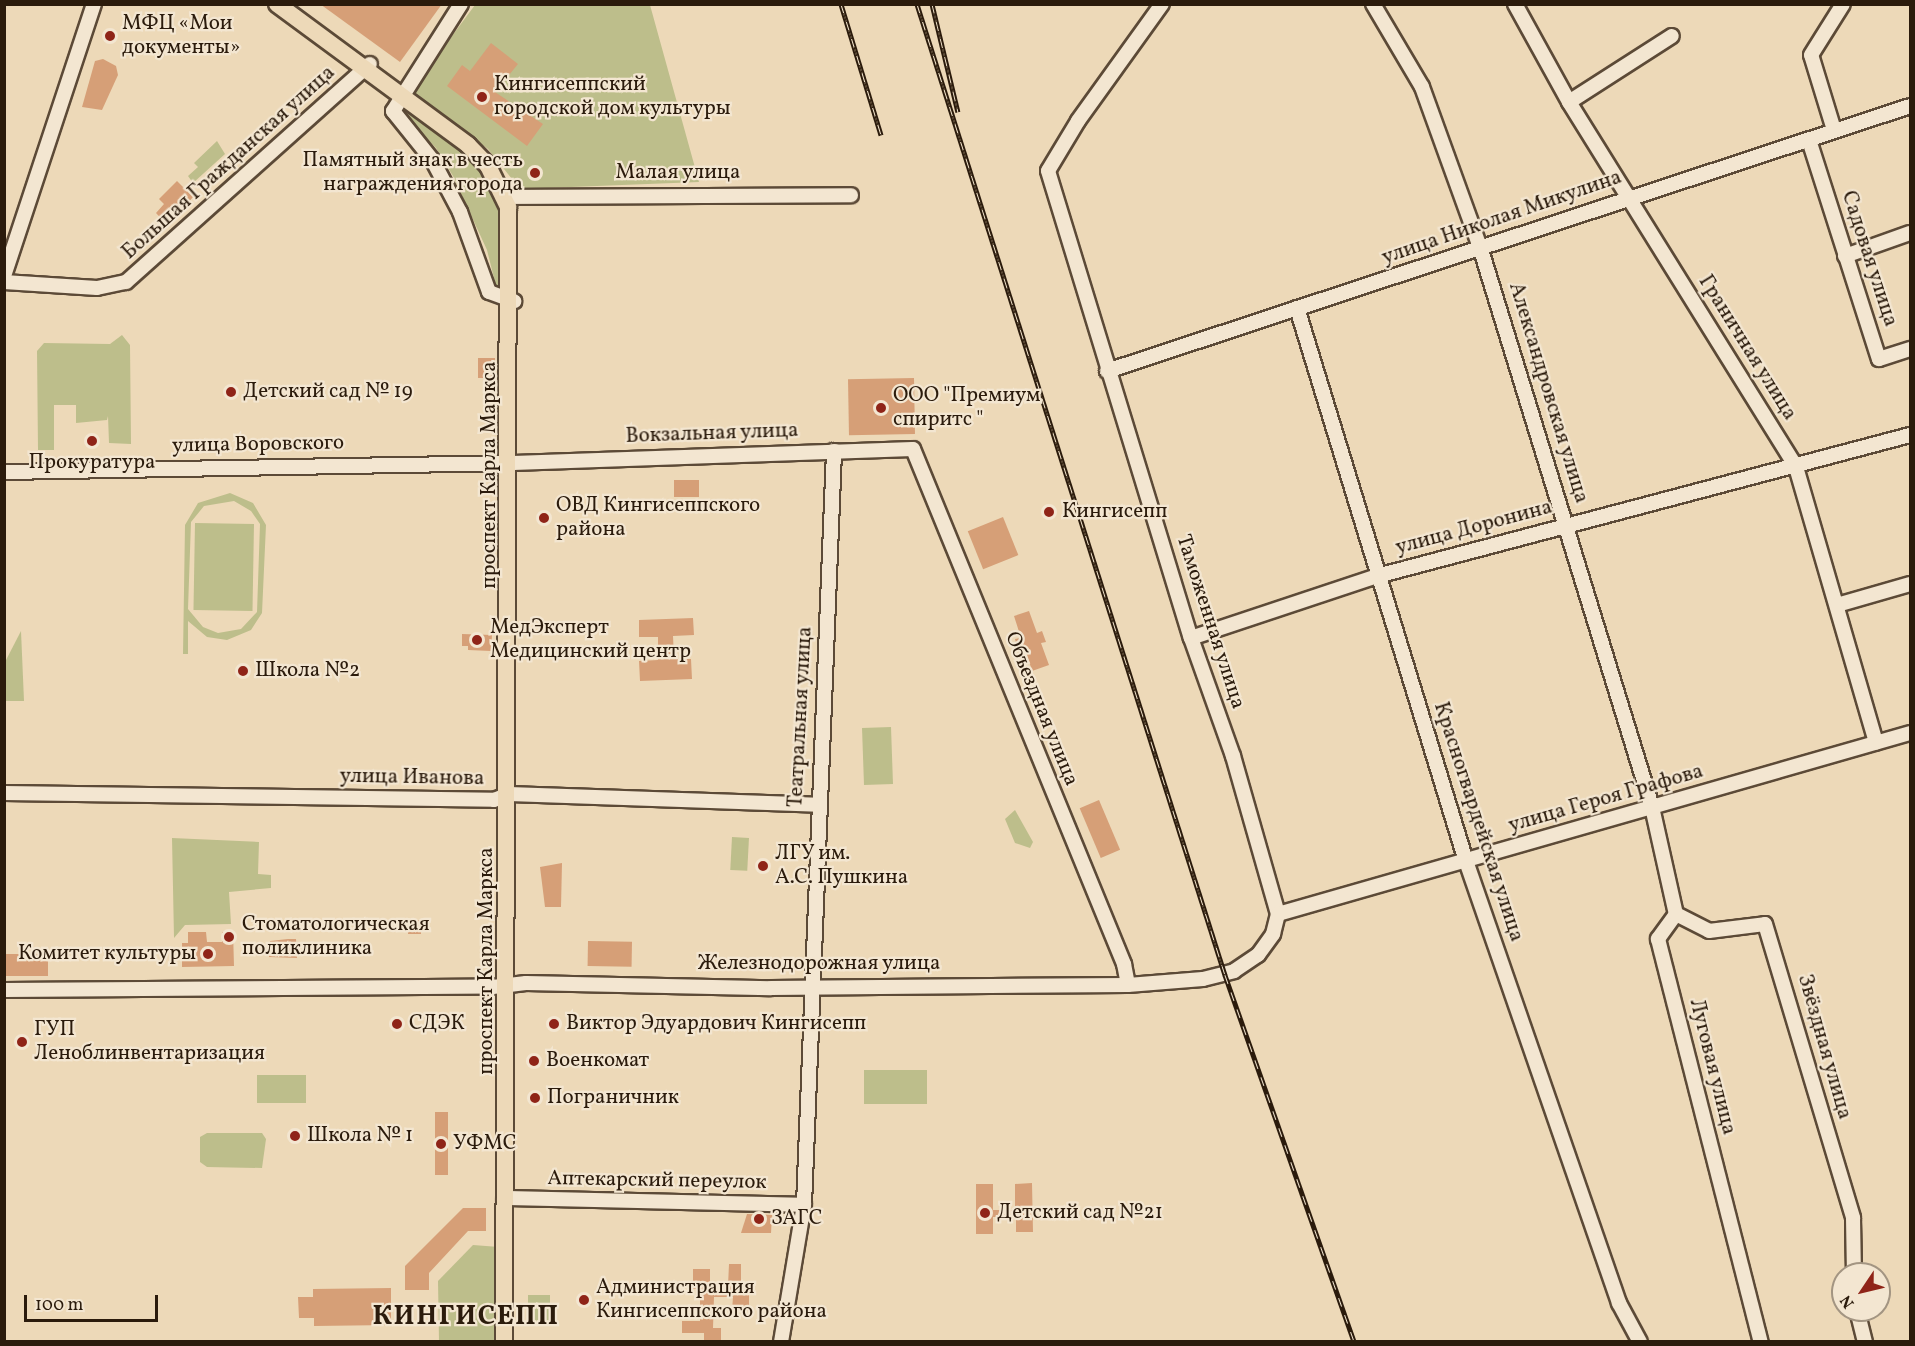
<!DOCTYPE html>
<meta charset="utf-8">
<style>
body{margin:0}
#map{position:relative;width:1915px;height:1346px;overflow:hidden;background:#edd9b8;font-family:Vollkorn,serif}
div>[style]{position:absolute}
[style*='--x']{left:calc(var(--x)*1px);top:calc(var(--y)*1px);width:calc(var(--w)*1px);rotate:calc(var(--a)*1deg)}
.green>*{inset:0;background:#bdbe8b;transform-origin:0 0}
.building>*{inset:0;background:#d69f77;transform-origin:0 0}
.roads{filter:drop-shadow(2px 0 #5c4a37) drop-shadow(-2px 0 #5c4a37) drop-shadow(0 2px #5c4a37) drop-shadow(0 -2px #5c4a37)}
.minor>*{height:14px;margin:-7px;padding:0 7px;transform-origin:7px;border-radius:7px;background:#f3e6d1}
.major>*{height:16px;margin:-8px;padding:0 8px;transform-origin:8px;border-radius:8px;background:#edd9b8}
.rail>*{height:5px;margin-top:-2.5px;transform-origin:0;background:repeating-linear-gradient(90deg,#f3e6d1 0 9px,#2b1b0c 0 18px);box-sizing:border-box;border-block:2px solid #2b1b0c}
.dots>*{width:16px;height:16px;translate:-50% -50%;box-sizing:border-box;border:3px solid #f3e6d1;border-radius:50%}
span{translate:-50% -50%;white-space:nowrap;text-align:center;line-height:1.15;-webkit-text-stroke:4.5px #f3e6d1;paint-order:stroke}
.poi-label{font-size:21px;color:#2b1b0c}
.left{translate:0 -50%;text-align:left}
.right{translate:-100% -50%;text-align:right}
.street-label{font-size:21px;color:#2b1b0c}
.district-label{font-size:27px;color:#2b1b0c;font-weight:700;letter-spacing:1.5px}
.frame{position:absolute;inset:0;border:6px solid #2b1b0c;pointer-events:none}
.north{position:absolute;left:1831px;top:1262px;width:60px;height:60px;box-sizing:border-box;background:#f3e6d1;border:2px solid #a39582;border-radius:50%;rotate:235deg;font-size:16px;font-weight:700;line-height:24px;text-align:center;color:#2b1b0c}
.north::after{content:'';display:block;margin:auto;width:21px;height:27px;background:#8f2418;clip-path:polygon(50% 0,100% 100%,50% 72%,0 100%)}
.scale{position:absolute;left:24px;top:1295px;width:134px;height:27px;box-sizing:border-box;border:3px solid #2b1b0c;border-top:0;padding-left:8px;font-size:18px;line-height:21px;white-space:nowrap;color:#2b1b0c;-webkit-text-stroke:4px #f3e6d1;paint-order:stroke}
</style>
<div id="map">
<div class="green">
<i style="clip-path:polygon(475px 5px,650px 5px,699px 182px,520px 189px,488px 149px,411px 91px)"></i>
<i style="clip-path:polygon(404px 105px,468px 145px,508px 207px,502px 291px,497px 290px,487px 250px,453px 176px,436px 148px,400px 111px)"></i>
<i style="clip-path:polygon(217px 141px,225px 154px,193px 183px,188px 176px,198px 167px,194px 163px)"></i>
<i style="clip-path:polygon(122px 335px,130px 345px,131px 444px,109px 443px,108px 416px,107px 420px,76px 423px,76px 405px,54px 405px,54px 450px,38px 450px,37px 351px,44px 343px,110px 344px)"></i>
<i style="clip-path:polygon(evenodd,230px 493px,253px 503px,266px 525px,262px 613px,251px 630px,227px 640px,207px 637px,188px 621px,188px 654px,183px 654px,185px 525px,198px 503px,230px 493px,234px 501px,251px 511px,260px 524px,257px 612px,241px 629px,218px 633px,203px 627px,188px 609px,191px 522px,204px 506px,234px 501px)"></i>
<i style="left:195px;top:523px;width:59px;height:87px;rotate:1deg"></i>
<i style="clip-path:polygon(21px 631px,24px 701px,5px 701px,5px 662px)"></i>
<i style="left:891px;top:727px;width:57px;height:29px;rotate:88deg"></i>
<i style="clip-path:polygon(1015px 810px,1033px 842px,1030px 848px,1015px 843px,1005px 819px)"></i>
<i style="left:732px;top:837px;width:17px;height:33px;rotate:3deg"></i>
<i style="clip-path:polygon(172px 838px,259px 842px,258px 874px,271px 875px,271px 888px,229px 892px,231px 924px,185px 925px,174px 938px)"></i>
<i style="left:927px;top:1070px;width:34px;height:63px;rotate:90deg"></i>
<i style="left:257px;top:1075px;width:49px;height:28px"></i>
<i style="clip-path:polygon(207px 1133px,262px 1133px,266px 1139px,262px 1168px,207px 1167px,200px 1162px,200px 1137px)"></i>
<i style="clip-path:polygon(473px 1245px,499px 1247px,497px 1341px,439px 1341px,438px 1281px)"></i>
<i style="left:528px;top:1295px;width:22px;height:29px"></i>
</div>
<div class="building">
<i style="clip-path:polygon(320px 4px,442px 4px,400px 62px)"></i>
<i style="clip-path:polygon(491px 43px,518px 64px,495px 92px,543px 124px,527px 146px,447px 86px,462px 65px,470px 71px)"></i>
<i style="clip-path:polygon(103px 59px,116px 66px,118px 75px,102px 110px,82px 107px,95px 61px)"></i>
<i style="clip-path:polygon(177px 181px,193px 197px,168px 226px,156px 213px,164px 204px,159px 199px)"></i>
<i style="left:495px;top:358px;width:20px;height:17px;rotate:90deg"></i>
<i style="left:914px;top:378px;width:56px;height:66px;rotate:89deg"></i>
<i style="left:674px;top:480px;width:25px;height:17px"></i>
<i style="left:1003px;top:517px;width:41px;height:38px;rotate:68deg"></i>
<i style="clip-path:polygon(1029px 611px,1037px 633px,1042px 631px,1046px 642px,1041px 643px,1049px 665px,1032px 671px,1025px 648px,1018px 650px,1015px 639px,1021px 638px,1014px 616px)"></i>
<i style="clip-path:polygon(693px 618px,694px 635px,673px 636px,674px 659px,691px 659px,692px 679px,640px 681px,639px 661px,658px 660px,658px 637px,639px 637px,639px 620px)"></i>
<i style="clip-path:polygon(462px 634px,492px 635px,491px 651px,468px 650px,468px 646px,462px 646px)"></i>
<i style="left:1099px;top:800px;width:54px;height:21px;rotate:67deg"></i>
<i style="clip-path:polygon(562px 863px,561px 907px,545px 907px,540px 867px)"></i>
<i style="left:408px;top:920px;width:13px;height:14px"></i>
<i style="clip-path:polygon(233px 931px,234px 966px,182px 967px,182px 943px,188px 943px,188px 932px,206px 932px,207px 942px,222px 942px,222px 932px)"></i>
<i style="clip-path:polygon(288px 939px,296px 939px,297px 958px,269px 957px,270px 941px)"></i>
<i style="left:588px;top:941px;width:44px;height:25px;rotate:1deg"></i>
<i style="left:4px;top:954px;width:44px;height:22px"></i>
<i style="left:435px;top:1112px;width:13px;height:63px"></i>
<i style="clip-path:polygon(1032px 1183px,1033px 1232px,1016px 1232px,1016px 1217px,993px 1217px,993px 1234px,976px 1234px,976px 1184px,993px 1184px,993px 1210px,1015px 1210px,1015px 1184px)"></i>
<i style="clip-path:polygon(463px 1208px,486px 1208px,486px 1231px,468px 1231px,429px 1273px,429px 1290px,405px 1290px,405px 1266px)"></i>
<i style="clip-path:polygon(747px 1214px,772px 1215px,771px 1233px,741px 1233px)"></i>
<i style="clip-path:polygon(729px 1264px,741px 1264px,741px 1293px,749px 1293px,749px 1311px,732px 1311px,733px 1297px,714px 1297px,713px 1328px,721px 1328px,721px 1341px,704px 1341px,704px 1333px,682px 1333px,682px 1321px,700px 1321px,700px 1289px,693px 1289px,693px 1269px,710px 1269px,710px 1282px,728px 1286px)"></i>
<i style="clip-path:polygon(391px 1288px,391px 1325px,314px 1326px,314px 1318px,299px 1318px,298px 1297px,313px 1297px,313px 1289px)"></i>
</div>
<div class="roads">
<div class="minor">
<i style="--x:461;--y:4;--w:127;--a:122.4"></i>
<i style="--x:393;--y:111;--w:64;--a:51.3"></i>
<i style="--x:433;--y:161;--w:58;--a:62.1"></i>
<i style="--x:460;--y:212;--w:85;--a:70.1"></i>
<i style="--x:489;--y:292;--w:27;--a:20"></i>
<i style="--x:1162;--y:4;--w:144;--a:125.7"></i>
<i style="--x:1078;--y:121;--w:58;--a:121"></i>
<i style="--x:1048;--y:171;--w:488;--a:73"></i>
<i style="--x:1191;--y:638;--w:125;--a:70.4"></i>
<i style="--x:1233;--y:756;--w:164;--a:74.1"></i>
<i style="--x:1373;--y:4;--w:96;--a:59.4"></i>
<i style="--x:1422;--y:87;--w:173;--a:70.1"></i>
<i style="--x:1481;--y:250;--w:583;--a:72.93"></i>
<i style="--x:1652;--y:807;--w:110;--a:77.4"></i>
<i style="--x:1676;--y:914;--w:31;--a:126"></i>
<i style="--x:1658;--y:939;--w:416;--a:75.7"></i>
<i style="--x:1515;--y:4;--w:112;--a:61.1"></i>
<i style="--x:1569;--y:102;--w:430;--a:58.1"></i>
<i style="--x:1796;--y:467;--w:287;--a:73.8"></i>
<i style="--x:1569;--y:102;--w:122;--a:-32.7"></i>
<i style="--x:1834;--y:130;--w:78;--a:-107"></i>
<i style="--x:1811;--y:55;--w:60;--a:-57.9"></i>
<i style="--x:1809;--y:140;--w:230;--a:72.3"></i>
<i style="--x:1879;--y:359;--w:33;--a:-18"></i>
<i style="--x:505;--y:197;--w:346;--a:-0.3"></i>
<i style="--x:1845;--y:256;--w:69;--a:-19.5"></i>
<i style="--x:4;--y:276;--w:287;--a:-71.7"></i>
<i style="--x:4;--y:282;--w:93;--a:3.7"></i>
<i style="--x:97;--y:288;--w:30;--a:-12"></i>
<i style="--x:126;--y:282;--w:327;--a:-41.8"></i>
<i style="--x:1297;--y:308;--w:578;--a:73.01"></i>
<i style="--x:1466;--y:861;--w:468;--a:70.9"></i>
<i style="--x:1619;--y:1303;--w:44;--a:61.7"></i>
<i style="--x:1107;--y:371;--w:846;--a:-18.26"></i>
<i style="--x:4;--y:472;--w:509;--a:-1.01"></i>
<i style="--x:513;--y:463;--w:400;--a:-2"></i>
<i style="--x:913;--y:449;--w:557;--a:67.72"></i>
<i style="--x:1124;--y:964;--w:21;--a:79"></i>
<i style="--x:1837;--y:605;--w:76;--a:-16"></i>
<i style="--x:1191;--y:638;--w:196;--a:-18.4"></i>
<i style="--x:1377;--y:576;--w:551;--a:-14.82"></i>
<i style="--x:4;--y:793;--w:490;--a:0.8"></i>
<i style="--x:494;--y:800;--w:16;--a:-22"></i>
<i style="--x:509;--y:794;--w:309;--a:2"></i>
<i style="--x:1278;--y:914;--w:657;--a:-15.98"></i>
<i style="--x:1676;--y:914;--w:37;--a:27"></i>
<i style="--x:1709;--y:931;--w:56;--a:-7.1"></i>
<i style="--x:1765;--y:924;--w:307;--a:73.3"></i>
<i style="--x:1853;--y:1218;--w:56;--a:89"></i>
<i style="--x:4;--y:990;--w:489;--a:-0.4"></i>
<i style="--x:493;--y:987;--w:33;--a:-7"></i>
<i style="--x:526;--y:983;--w:245;--a:1.2"></i>
<i style="--x:771;--y:988;--w:357;--a:-0.5"></i>
<i style="--x:1128;--y:985;--w:75;--a:-4.6"></i>
<i style="--x:1203;--y:979;--w:32;--a:-14"></i>
<i style="--x:1234;--y:971;--w:29;--a:-34"></i>
<i style="--x:1258;--y:955;--w:26;--a:-54"></i>
<i style="--x:1273;--y:934;--w:21;--a:-76"></i>
<i style="--x:504;--y:1198;--w:300;--a:1.3"></i>
<i style="--x:1857;--y:1310;--w:33;--a:76"></i>
<i style="--x:781;--y:1342;--w:139;--a:-80.5"></i>
<i style="--x:804;--y:1205;--w:755;--a:-87.72"></i>
</div>
<div class="major">
<i style="--x:277;--y:4;--w:237;--a:36.4"></i>
<i style="--x:468;--y:145;--w:29;--a:46"></i>
<i style="--x:488;--y:166;--w:46;--a:64"></i>
<i style="--x:508;--y:207;--w:1135;--a:90.2"></i>
</div>
</div>
<div class="rail">
<i style="--x:841;--y:4;--w:137;--a:73"></i>
<i style="--x:917;--y:4;--w:1019;--a:72.4"></i>
<i style="--x:1225;--y:975;--w:389;--a:70.6"></i>
<i style="--x:932;--y:4;--w:111;--a:76.5"></i>
</div>
<div class="dots">
<i style="left:110px;top:36px;background:#8f2418"></i>
<i style="left:482px;top:97px;background:#8f2418"></i>
<i style="left:535px;top:173px;background:#8f2418"></i>
<i style="left:231px;top:392px;background:#8f2418"></i>
<i style="left:881px;top:408px;background:#8f2418"></i>
<i style="left:92px;top:441px;background:#8f2418"></i>
<i style="left:1049px;top:512px;background:#8f2418"></i>
<i style="left:544px;top:518px;background:#8f2418"></i>
<i style="left:477px;top:640px;background:#8f2418"></i>
<i style="left:243px;top:671px;background:#8f2418"></i>
<i style="left:763px;top:866px;background:#8f2418"></i>
<i style="left:229px;top:937px;background:#8f2418"></i>
<i style="left:208px;top:954px;background:#8f2418"></i>
<i style="left:397px;top:1024px;background:#8f2418"></i>
<i style="left:554px;top:1024px;background:#8f2418"></i>
<i style="left:22px;top:1042px;background:#8f2418"></i>
<i style="left:534px;top:1061px;background:#8f2418"></i>
<i style="left:535px;top:1098px;background:#8f2418"></i>
<i style="left:295px;top:1136px;background:#8f2418"></i>
<i style="left:441px;top:1144px;background:#8f2418"></i>
<i style="left:985px;top:1213px;background:#8f2418"></i>
<i style="left:759px;top:1219px;background:#8f2418"></i>
<i style="left:584px;top:1300px;background:#8f2418"></i>
</div>
<div class="poi-label">
<span class="left" style="left:122px;top:36px">МФЦ «Мои<br>документы»</span>
<span class="left" style="left:494px;top:97px">Кингисеппский<br>городской дом культуры</span>
<span class="right" style="left:523px;top:173px">Памятный знак в честь<br>награждения города</span>
<span class="left" style="left:243px;top:392px">Детский сад № 19</span>
<span class="left" style="left:893px;top:408px">ООО "Премиум<br>спиритс "</span>
<span style="left:92px;top:463px">Прокуратура</span>
<span class="left" style="left:556px;top:518px">ОВД Кингисеппского<br>района</span>
<span class="left" style="left:1062px;top:512px">Кингисепп</span>
<span class="left" style="left:490px;top:640px">МедЭксперт<br>Медицинский центр</span>
<span class="left" style="left:255px;top:671px">Школа №2</span>
<span class="left" style="left:775px;top:866px">ЛГУ им.<br>А.С. Пушкина</span>
<span class="left" style="left:242px;top:937px">Стоматологическая<br>поликлиника</span>
<span class="right" style="left:196px;top:954px">Комитет культуры</span>
<span class="left" style="left:409px;top:1024px">СДЭК</span>
<span class="left" style="left:566px;top:1024px">Виктор Эдуардович Кингисепп</span>
<span class="left" style="left:34px;top:1042px">ГУП<br>Леноблинвентаризация</span>
<span class="left" style="left:546px;top:1061px">Военкомат</span>
<span class="left" style="left:547px;top:1098px">Пограничник</span>
<span class="left" style="left:307px;top:1136px">Школа № 1</span>
<span class="left" style="left:453px;top:1144px">УФМС</span>
<span class="left" style="left:997px;top:1213px">Детский сад №21</span>
<span class="left" style="left:771px;top:1219px">ЗАГС</span>
<span class="left" style="left:596px;top:1300px">Администрация<br>Кингисеппского района</span>
</div>
<div class="street-label">
<span style="left:229px;top:163px;rotate:-42deg">Большая Гражданская улица</span>
<span style="left:678px;top:173px">Малая улица</span>
<span style="left:1502px;top:218px;rotate:-19deg">улица Николая Микулина</span>
<span style="left:1869px;top:259px;rotate:72deg">Садовая улица</span>
<span style="left:1747px;top:348px;rotate:58deg">Граничная улица</span>
<span style="left:1548px;top:393px;rotate:73deg">Александровская улица</span>
<span style="left:712px;top:434px;rotate:-2deg">Вокзальная улица</span>
<span style="left:258px;top:445px;rotate:-1deg">улица Воровского</span>
<span style="left:490px;top:475px;rotate:-90deg">проспект Карла Маркса</span>
<span style="left:1474px;top:528px;rotate:-15deg">улица Доронина</span>
<span style="left:1210px;top:622px;rotate:72deg">Таможенная улица</span>
<span style="left:1041px;top:709px;rotate:68deg">Объездная улица</span>
<span style="left:801px;top:717px;rotate:-87deg">Театральная улица</span>
<span style="left:412px;top:778px;rotate:1deg">улица Иванова</span>
<span style="left:1606px;top:799px;rotate:-16deg">улица Героя Графова</span>
<span style="left:1478px;top:822px;rotate:72deg">Красногвардейская улица</span>
<span style="left:487px;top:961px;rotate:-90deg">проспект Карла Маркса</span>
<span style="left:819px;top:964px">Железнодорожная улица</span>
<span style="left:1824px;top:1047px;rotate:74deg">Звёздная улица</span>
<span style="left:1712px;top:1067px;rotate:76deg">Луговая улица</span>
<span style="left:657px;top:1181px;rotate:1deg">Аптекарский переулок</span>
</div>
<div class="district-label">
<span style="left:466px;top:1318px">КИНГИСЕПП</span>
</div>
<div class="frame"></div>
<div class="north">N</div>
<div class="scale">100 m</div>
</div>
